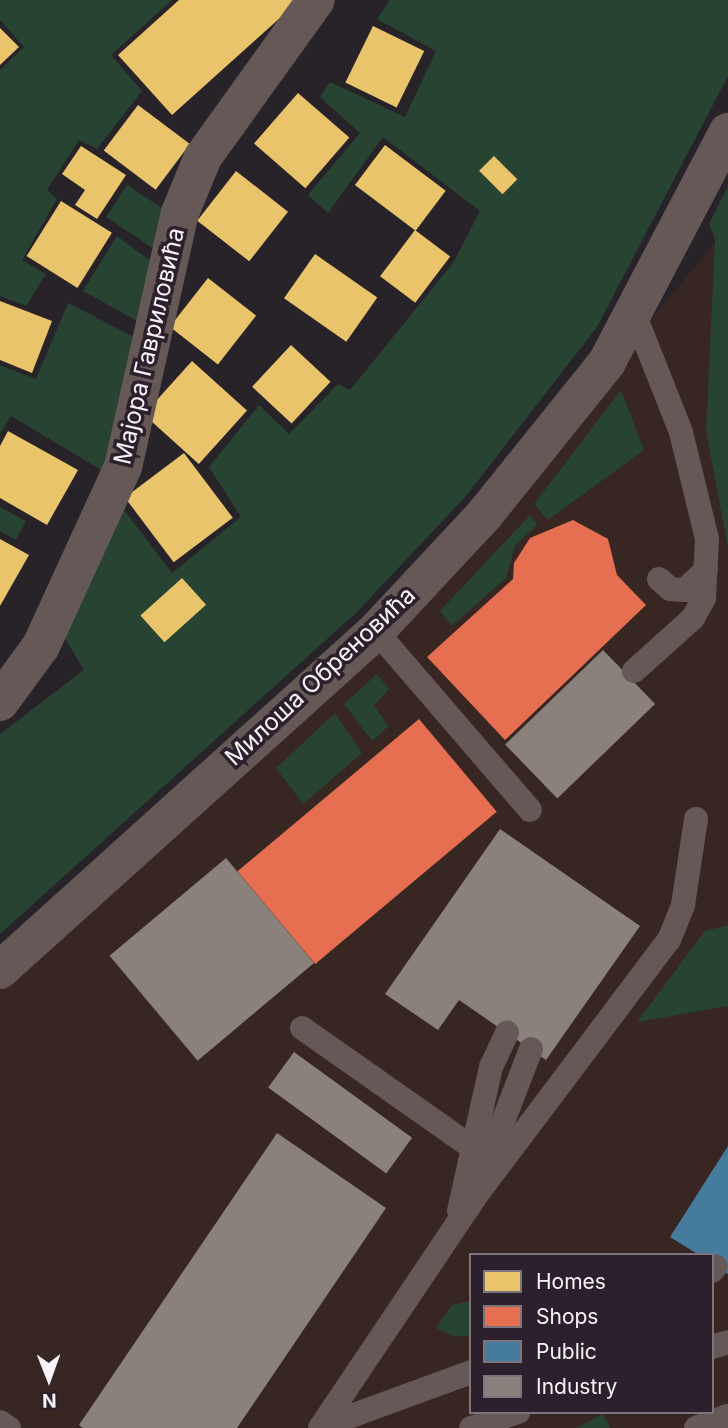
<!DOCTYPE html>
<meta charset="utf-8">
<style>
body{margin:0}
#map{position:relative;width:728px;height:1428px;overflow:hidden;background:#282328;font-family:Inter,sans-serif}
div>[style]{position:absolute}
[style*='--x']{left:calc(var(--x)*1px);top:calc(var(--y)*1px);width:calc(var(--w)*1px);rotate:calc(var(--a)*1deg)}
.industrial>*{inset:0;background:#372621}
.green>*{inset:0;background:#274332}
.homes>*{inset:0;background:#e9c46a;transform-origin:0 0}
.shops>*{inset:0;background:#e76f51;transform-origin:0 0}
.public>*{inset:0;background:#457b9d}
.industry>*{inset:0;background:#8a817c;transform-origin:0 0}
.service>*{height:24px;margin:-12px;padding:0 12px;transform-origin:12px;border-radius:12px;background:#665856}
.minor>*{height:38px;margin:-19px;padding:0 19px;transform-origin:19px;border-radius:19px;background:#665856}
.tertiary>*{height:38px;margin:-19px;padding:0 19px;transform-origin:19px;border-radius:19px;background:#665856}
span{translate:-50% -50%;white-space:nowrap;text-align:center;line-height:1.15;-webkit-text-stroke:7px #2b202b;paint-order:stroke}
.street-label{font-size:24px;color:#faf2fa}
.legend{position:absolute;left:469px;top:1253px;width:245px;height:161px;box-sizing:border-box;background:#2b202b;border:2px solid #7e747e;margin:0;padding:9px 12px;list-style:none;font-size:21px;color:#faf2fa}
.legend li{display:flex;align-items:center;gap:14px;height:35px}
.legend b{width:35px;border:2px solid #7e747e}
.north{position:absolute;left:14px;top:1344px;width:70px;height:70px;-webkit-text-stroke:5px #2b202b;paint-order:stroke;rotate:179deg;font-size:19px;font-weight:700;line-height:28px;text-align:center;color:#faf2fa}
.north::after{content:'';display:block;margin:auto;width:24px;height:32px;background:#faf2fa;clip-path:polygon(50% 0,100% 100%,50% 72%,0 100%)}
</style>
<div id="map">
<div class="industrial">
<i style="clip-path:polygon(evenodd,717px 241px,728px 474px,728px 1428px,0 1428px,0 971px,477px 523px,717px 241px,471px 1255px,712px 1255px,712px 1412px,471px 1412px,471px 1255px)"></i>
</div>
<div class="green">
<i style="clip-path:polygon(0 0,172px 0,111px 55px,142px 91px,97px 149px,79px 140px,47px 190px,57px 199px,22px 260px,46px 274px,26px 306px,0 296px,0 70px,24px 47px,0 20px)"></i>
<i style="clip-path:polygon(390px 0,728px 0,728px 76px,597px 327px,466px 496px,357px 612px,0 934px,0 734px,84px 670px,63px 635px,124px 510px,172px 573px,241px 517px,209px 467px,259px 405px,289px 434px,338px 384px,350px 390px,453px 263px,480px 211px,383px 137px,328px 213px,308px 195px,360px 133px,320px 97px,330px 82px,405px 117px,436px 51px,377px 19px)"></i>
<i style="clip-path:polygon(127px 185px,171px 214px,160px 253px,106px 217px)"></i>
<i style="clip-path:polygon(728px 186px,728px 548px,706px 431px,715px 239px,709px 224px)"></i>
<i style="clip-path:polygon(117px 236px,156px 265px,141px 323px,83px 291px)"></i>
<i style="clip-path:polygon(68px 303px,136px 338px,103px 471px,11px 416px,0 434px,0 365px,36px 379px)"></i>
<i style="clip-path:polygon(621px 390px,644px 450px,548px 520px,534px 504px)"></i>
<i style="clip-path:polygon(0 507px,26px 521px,16px 540px,0 531px)"></i>
<i style="clip-path:polygon(530px 515px,537px 525px,515px 546px,506px 578px,452px 626px,440px 611px)"></i>
<i style="clip-path:polygon(377px 674px,389px 689px,374px 706px,389px 726px,372px 741px,344px 704px)"></i>
<i style="clip-path:polygon(335px 713px,362px 753px,303px 804px,276px 768px)"></i>
<i style="clip-path:polygon(728px 925px,728px 1006px,637px 1022px,705px 931px)"></i>
<i style="clip-path:polygon(471px 1301px,471px 1335px,455px 1337px,436px 1328px,452px 1305px)"></i>
<i style="clip-path:polygon(603px 1414px,610px 1428px,576px 1428px)"></i>
</div>
<div class="homes">
<i style="clip-path:polygon(179px 0,300px 0,172px 115px,118px 55px)"></i>
<i style="left:373px;top:26px;width:57px;height:63px;rotate:26deg"></i>
<i style="clip-path:polygon(0 28px,19px 47px,0 65px)"></i>
<i style="left:298px;top:93px;width:68px;height:67px;rotate:41deg"></i>
<i style="left:138px;top:105px;width:65px;height:57px;rotate:37deg"></i>
<i style="left:385px;top:145px;width:76px;height:50px;rotate:37deg"></i>
<i style="clip-path:polygon(81px 146px,126px 175px,97px 219px,75px 205px,85px 190px,62px 174px)"></i>
<i style="left:494px;top:156px;width:33px;height:21px;rotate:45deg"></i>
<i style="left:236px;top:171px;width:66px;height:63px;rotate:38deg"></i>
<i style="left:61px;top:201px;width:60px;height:65px;rotate:32deg"></i>
<i style="left:415px;top:230px;width:44px;height:58px;rotate:37deg"></i>
<i style="left:315px;top:254px;width:76px;height:54px;rotate:35deg"></i>
<i style="left:208px;top:278px;width:61px;height:62px;rotate:38deg"></i>
<i style="clip-path:polygon(0 301px,52px 321px,32px 373px,0 360px)"></i>
<i style="left:291px;top:345px;width:54px;height:57px;rotate:43deg"></i>
<i style="left:192px;top:361px;width:74px;height:72px;rotate:42deg"></i>
<i style="clip-path:polygon(8px 431px,78px 470px,47px 525px,0 498px,0 446px)"></i>
<i style="left:184px;top:453px;width:81px;height:74px;rotate:53deg"></i>
<i style="clip-path:polygon(0 539px,29px 555px,0 606px)"></i>
<i style="left:182px;top:578px;width:36px;height:56px;rotate:48deg"></i>
</div>
<div class="shops">
<i style="clip-path:polygon(573px 520px,608px 539px,617px 575px,646px 605px,505px 740px,427px 657px,513px 579px,514px 563px,530px 538px)"></i>
<i style="left:419px;top:719px;width:121px;height:237px;rotate:50deg"></i>
</div>
<div class="public">
<i style="clip-path:polygon(728px 1146px,728px 1274px,712px 1264px,712px 1255px,699px 1255px,670px 1237px)"></i>
</div>
<div class="industry">
<i style="left:603px;top:650px;width:75px;height:136px;rotate:46deg"></i>
<i style="clip-path:polygon(500px 829px,640px 926px,546px 1060px,459px 1000px,438px 1030px,385px 994px)"></i>
<i style="left:226px;top:858px;width:137px;height:152px;rotate:50deg"></i>
<i style="left:294px;top:1052px;width:146px;height:44px;rotate:36deg"></i>
<i style="clip-path:polygon(277px 1133px,386px 1208px,237px 1428px,83px 1428px,79px 1425px)"></i>
</div>
<div class="service">
<i style="--x:659;--y:579;--w:15;--a:42"></i>
<i style="--x:670;--y:589;--w:15;--a:4"></i>
<i style="--x:685;--y:590;--w:29;--a:-44"></i>
<i style="--x:376;--y:631;--w:236;--a:49.3"></i>
<i style="--x:634;--y:671;--w:79;--a:-41.9"></i>
<i style="--x:693;--y:618;--w:23;--a:-61"></i>
<i style="--x:704;--y:598;--w:59;--a:-87.1"></i>
<i style="--x:707;--y:539;--w:110;--a:-103.7"></i>
<i style="--x:681;--y:432;--w:125;--a:-111.6"></i>
<i style="--x:302;--y:1028;--w:209;--a:35.1"></i>
<i style="--x:482;--y:1176;--w:136;--a:-68.9"></i>
<i style="--x:459;--y:1211;--w:148;--a:-77.5"></i>
<i style="--x:491;--y:1067;--w:38;--a:-65"></i>
<i style="--x:712;--y:1271;--w:6;--a:-51"></i>
<i style="--x:712;--y:1347;--w:17;--a:-17"></i>
<i style="--x:0;--y:1422;--w:11;--a:34"></i>
<i style="--x:321;--y:1427;--w:160;--a:-20.1"></i>
<i style="--x:320;--y:1428;--w:278;--a:-56.1"></i>
<i style="--x:475;--y:1197;--w:322;--a:-53"></i>
<i style="--x:669;--y:940;--w:38;--a:-68"></i>
<i style="--x:683;--y:905;--w:87;--a:-81.4"></i>
<i style="--x:471;--y:1428;--w:50;--a:-18.8"></i>
<i style="--x:696;--y:1428;--w:34;--a:-21"></i>
</div>
<div class="minor">
<i style="--x:0;--y:702;--w:69;--a:-53.8"></i>
<i style="--x:41;--y:646;--w:197;--a:-65.4"></i>
<i style="--x:123;--y:467;--w:260;--a:-77.4"></i>
<i style="--x:180;--y:213;--w:61;--a:-67.7"></i>
<i style="--x:203;--y:157;--w:193;--a:-54.3"></i>
</div>
<div class="tertiary">
<i style="--x:0;--y:970;--w:506;--a:-42.04"></i>
<i style="--x:376;--y:631;--w:160;--a:-47"></i>
<i style="--x:485;--y:514;--w:195;--a:-51.2"></i>
<i style="--x:607;--y:362;--w:260;--a:-62.3"></i>
</div>
<div class="street-label">
<span style="left:149px;top:346px;rotate:-77deg">Мајора Гавриловића</span>
<span style="left:320px;top:676px;rotate:-43deg">Милоша Обреновића</span>
</div>
<ul class="legend">
<li><b style="height:19px;background:#e9c46a"></b>Homes</li>
<li><b style="height:19px;background:#e76f51"></b>Shops</li>
<li><b style="height:19px;background:#457b9d"></b>Public</li>
<li><b style="height:19px;background:#8a817c"></b>Industry</li>
</ul>
<div class="north">N</div>
</div>
